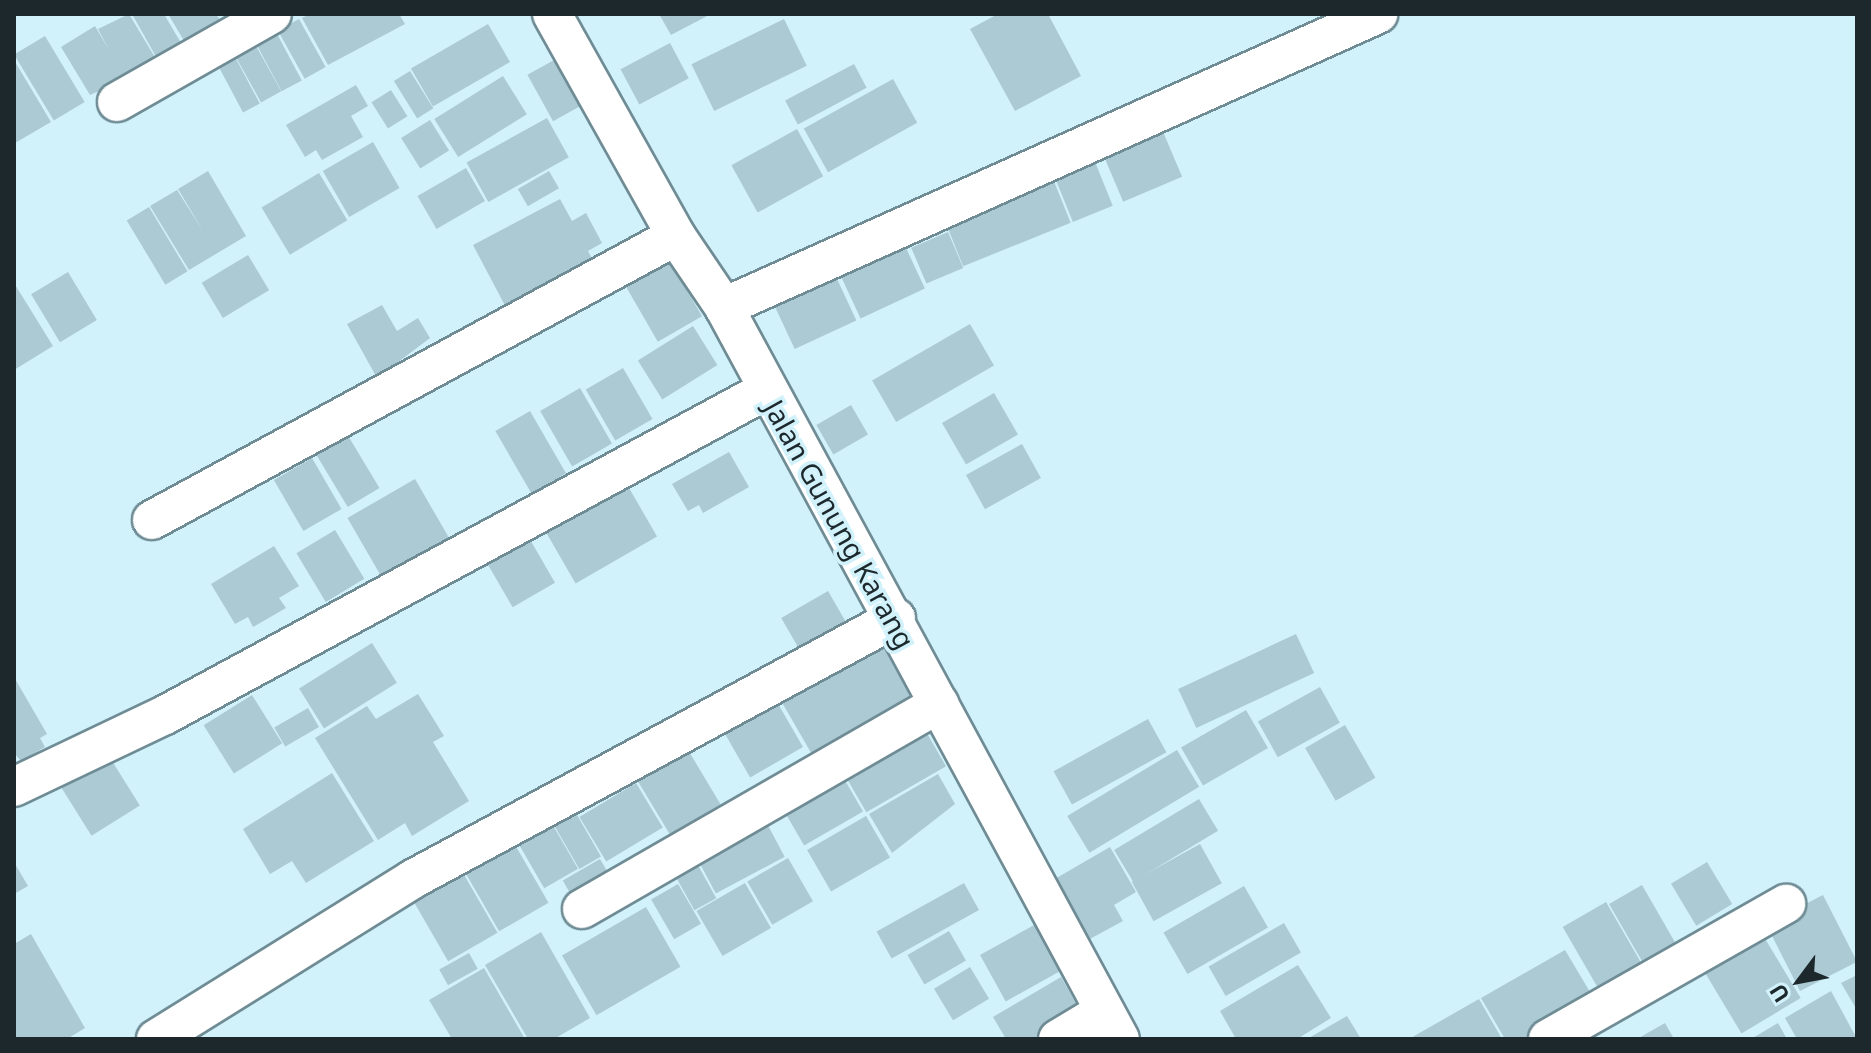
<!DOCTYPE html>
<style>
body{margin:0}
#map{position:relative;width:1871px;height:1053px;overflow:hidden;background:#d1f1fb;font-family:"Noto Sans",sans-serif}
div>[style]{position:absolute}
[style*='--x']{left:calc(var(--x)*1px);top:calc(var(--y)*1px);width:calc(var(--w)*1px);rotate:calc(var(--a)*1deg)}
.building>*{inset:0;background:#accad4;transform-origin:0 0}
.roads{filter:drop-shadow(2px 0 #6f8c95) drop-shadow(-2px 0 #6f8c95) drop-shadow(0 2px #6f8c95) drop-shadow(0 -2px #6f8c95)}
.street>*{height:38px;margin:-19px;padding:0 19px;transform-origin:19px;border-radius:19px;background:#fff}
span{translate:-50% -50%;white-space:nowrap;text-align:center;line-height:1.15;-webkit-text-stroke:7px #d1f1fb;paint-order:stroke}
.street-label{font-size:28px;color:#1c282c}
.frame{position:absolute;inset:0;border:16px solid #1c282c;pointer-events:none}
.north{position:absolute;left:1759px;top:941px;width:80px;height:80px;-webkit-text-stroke:6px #d1f1fb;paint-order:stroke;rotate:238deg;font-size:22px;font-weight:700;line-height:32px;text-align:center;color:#1c282c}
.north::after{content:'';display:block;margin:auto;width:28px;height:36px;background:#1c282c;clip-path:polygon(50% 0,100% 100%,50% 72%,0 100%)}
</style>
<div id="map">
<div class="building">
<i style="clip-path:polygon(129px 14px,159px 64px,90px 95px,61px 47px,95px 26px,109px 50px,98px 29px)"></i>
<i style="clip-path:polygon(132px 14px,164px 14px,184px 48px,159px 62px)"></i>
<i style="clip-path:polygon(168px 14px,216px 14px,225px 28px,189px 49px)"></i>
<i style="clip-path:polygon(310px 14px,399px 14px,405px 24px,328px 65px,302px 18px)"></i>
<i style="clip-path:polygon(659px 14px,711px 14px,671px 35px)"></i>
<i style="clip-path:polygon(998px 14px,1048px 14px,1081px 76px,1015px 111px,970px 29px)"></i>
<i style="left:299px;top:19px;width:55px;height:24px;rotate:61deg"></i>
<i style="left:784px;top:19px;width:52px;height:103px;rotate:64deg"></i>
<i style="left:488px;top:24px;width:44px;height:89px;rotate:60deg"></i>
<i style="left:276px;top:32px;width:55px;height:23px;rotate:62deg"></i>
<i style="left:45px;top:36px;width:77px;height:36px;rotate:59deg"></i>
<i style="left:670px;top:43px;width:40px;height:56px;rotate:62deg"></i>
<i style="left:255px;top:44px;width:54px;height:23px;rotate:61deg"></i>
<i style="left:565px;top:54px;width:53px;height:43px;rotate:61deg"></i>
<i style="left:234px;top:55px;width:55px;height:19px;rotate:62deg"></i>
<i style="clip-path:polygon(14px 60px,51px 122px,15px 143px,14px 141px)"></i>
<i style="left:854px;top:64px;width:27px;height:78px;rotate:62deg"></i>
<i style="left:410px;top:71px;width:44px;height:19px;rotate:58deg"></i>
<i style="left:503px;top:76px;width:45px;height:81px;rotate:58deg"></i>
<i style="left:893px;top:79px;width:50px;height:102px;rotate:61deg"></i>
<i style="clip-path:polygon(356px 85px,368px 106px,351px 116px,363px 137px,322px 160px,316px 150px,305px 157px,286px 125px)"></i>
<i style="left:391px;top:90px;width:31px;height:23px;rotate:58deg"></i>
<i style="left:547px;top:118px;width:45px;height:92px;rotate:61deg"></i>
<i style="left:430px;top:120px;width:36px;height:34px;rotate:58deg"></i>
<i style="left:1161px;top:127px;width:54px;height:64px;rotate:67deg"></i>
<i style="left:797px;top:129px;width:54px;height:75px;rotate:61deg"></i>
<i style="left:373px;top:142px;width:53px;height:58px;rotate:60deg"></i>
<i style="left:1091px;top:152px;width:58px;height:43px;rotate:68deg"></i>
<i style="left:466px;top:168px;width:38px;height:56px;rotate:60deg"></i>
<i style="left:1049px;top:169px;width:58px;height:116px;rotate:68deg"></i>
<i style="clip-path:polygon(208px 171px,246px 236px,189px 270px,150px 206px,177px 190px,203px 231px,178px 189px)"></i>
<i style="left:549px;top:171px;width:20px;height:36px;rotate:60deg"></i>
<i style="left:319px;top:173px;width:55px;height:67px;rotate:59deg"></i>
<i style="clip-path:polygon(560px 199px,572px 221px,586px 213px,602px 243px,588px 251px,598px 270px,511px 317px,473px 245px)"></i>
<i style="left:149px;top:207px;width:75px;height:26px;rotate:59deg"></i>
<i style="left:948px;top:232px;width:39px;height:40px;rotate:67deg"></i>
<i style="left:900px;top:235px;width:59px;height:71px;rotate:65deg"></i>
<i style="left:666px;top:254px;width:72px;height:51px;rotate:60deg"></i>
<i style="left:248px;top:255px;width:41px;height:54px;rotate:59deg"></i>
<i style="left:831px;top:266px;width:60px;height:68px;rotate:65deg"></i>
<i style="left:68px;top:272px;width:56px;height:43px;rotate:59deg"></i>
<i style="clip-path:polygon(14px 283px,53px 346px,14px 370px)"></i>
<i style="clip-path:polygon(382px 305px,397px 331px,418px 318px,430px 338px,377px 378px,347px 324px)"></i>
<i style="left:970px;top:324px;width:48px;height:113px;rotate:60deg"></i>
<i style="left:693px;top:326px;width:46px;height:65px;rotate:58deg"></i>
<i style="left:623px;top:368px;width:59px;height:43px;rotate:60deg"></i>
<i style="left:580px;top:388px;width:64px;height:46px;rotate:60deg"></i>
<i style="left:994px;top:393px;width:48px;height:60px;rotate:60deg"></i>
<i style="left:851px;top:405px;width:34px;height:40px;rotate:60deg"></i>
<i style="left:530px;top:411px;width:72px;height:40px;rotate:60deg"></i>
<i style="left:347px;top:434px;width:63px;height:37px;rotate:59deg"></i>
<i style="left:1022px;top:444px;width:39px;height:64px;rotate:61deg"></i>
<i style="clip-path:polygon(729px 452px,749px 487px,703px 513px,699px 505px,688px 511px,672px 484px)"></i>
<i style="left:312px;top:458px;width:59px;height:44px;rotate:60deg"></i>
<i style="left:415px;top:479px;width:72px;height:78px;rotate:60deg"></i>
<i style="left:625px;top:481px;width:64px;height:94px;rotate:60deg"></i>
<i style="left:335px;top:530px;width:57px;height:45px;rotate:59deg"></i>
<i style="left:528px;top:536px;width:54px;height:49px;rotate:60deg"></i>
<i style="clip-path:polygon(274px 546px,299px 586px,279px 598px,286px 608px,253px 627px,248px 617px,235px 624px,211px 584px)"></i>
<i style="left:828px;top:591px;width:43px;height:54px;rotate:60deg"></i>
<i style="left:1296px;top:634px;width:43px;height:130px;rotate:65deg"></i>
<i style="left:877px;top:635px;width:84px;height:116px;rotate:60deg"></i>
<i style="left:372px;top:643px;width:47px;height:86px;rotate:58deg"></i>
<i style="clip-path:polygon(14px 677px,47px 734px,40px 738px,45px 747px,21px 761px,14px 753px)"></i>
<i style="left:1320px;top:687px;width:41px;height:71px;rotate:61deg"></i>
<i style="clip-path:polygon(418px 694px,444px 736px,433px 742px,469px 801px,412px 836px,405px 823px,378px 840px,315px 738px,367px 706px,376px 719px)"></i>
<i style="left:252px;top:695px;width:57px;height:57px;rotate:58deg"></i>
<i style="left:777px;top:702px;width:52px;height:61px;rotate:60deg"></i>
<i style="left:308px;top:708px;width:22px;height:39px;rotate:60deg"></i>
<i style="left:1246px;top:710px;width:44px;height:75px;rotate:60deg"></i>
<i style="left:1148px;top:719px;width:38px;height:108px;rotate:61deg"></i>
<i style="left:921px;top:723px;width:50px;height:92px;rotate:60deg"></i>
<i style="left:1345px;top:725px;width:61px;height:46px;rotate:60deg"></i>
<i style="left:685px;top:745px;width:69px;height:59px;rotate:59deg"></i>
<i style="left:1177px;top:750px;width:43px;height:128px;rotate:59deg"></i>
<i style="left:107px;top:753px;width:62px;height:57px;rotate:58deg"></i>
<i style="left:839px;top:770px;width:48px;height:68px;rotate:60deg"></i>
<i style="clip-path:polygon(332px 773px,374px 841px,306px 883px,292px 861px,270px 874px,243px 829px)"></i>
<i style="clip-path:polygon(938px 774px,955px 804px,892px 853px,869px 814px)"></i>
<i style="left:636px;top:783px;width:52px;height:66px;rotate:59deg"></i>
<i style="left:1199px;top:799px;width:37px;height:99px;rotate:59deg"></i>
<i style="left:573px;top:808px;width:56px;height:25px;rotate:60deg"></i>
<i style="left:866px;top:816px;width:48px;height:68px;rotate:60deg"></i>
<i style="left:764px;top:818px;width:44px;height:78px;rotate:62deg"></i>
<i style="left:551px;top:822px;width:54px;height:39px;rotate:60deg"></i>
<i style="left:514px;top:843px;width:69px;height:57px;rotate:60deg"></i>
<i style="left:1200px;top:844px;width:45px;height:78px;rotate:61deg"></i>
<i style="clip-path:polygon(1110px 847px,1136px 892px,1114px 905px,1123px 921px,1088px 940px,1053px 880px)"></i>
<i style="left:694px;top:858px;width:46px;height:25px;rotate:61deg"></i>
<i style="left:788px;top:858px;width:50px;height:47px;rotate:60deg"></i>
<i style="left:600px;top:859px;width:22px;height:43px;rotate:60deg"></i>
<i style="clip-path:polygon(14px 862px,28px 886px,14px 894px)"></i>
<i style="left:1707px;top:862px;width:49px;height:42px;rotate:59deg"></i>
<i style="left:463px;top:873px;width:69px;height:57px;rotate:60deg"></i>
<i style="left:745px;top:883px;width:52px;height:56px;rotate:60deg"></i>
<i style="left:964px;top:883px;width:31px;height:100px;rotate:61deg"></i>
<i style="left:678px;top:884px;width:46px;height:31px;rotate:60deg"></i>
<i style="left:1642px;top:885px;width:68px;height:38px;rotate:60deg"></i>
<i style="left:1244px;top:886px;width:48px;height:93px;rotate:60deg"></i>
<i style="left:1823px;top:895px;width:75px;height:64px;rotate:63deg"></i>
<i style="left:1606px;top:902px;width:87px;height:50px;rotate:60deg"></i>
<i style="left:646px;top:907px;width:69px;height:97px;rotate:60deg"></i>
<i style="left:1284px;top:923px;width:34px;height:87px;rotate:60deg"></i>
<i style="left:1036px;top:924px;width:53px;height:64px;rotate:61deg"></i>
<i style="left:949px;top:931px;width:34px;height:48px;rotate:60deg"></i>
<i style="clip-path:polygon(541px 932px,590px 1018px,554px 1039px,528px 1039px,485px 965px)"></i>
<i style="left:1761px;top:932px;width:77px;height:69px;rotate:59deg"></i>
<i style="clip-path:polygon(31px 934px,85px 1028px,67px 1039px,14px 1037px,14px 944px)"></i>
<i style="clip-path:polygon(1565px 950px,1590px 992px,1546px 1017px,1552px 1028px,1534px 1039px,1505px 1039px,1481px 998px)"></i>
<i style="left:469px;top:953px;width:18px;height:34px;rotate:61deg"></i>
<i style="clip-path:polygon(1298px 965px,1331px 1018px,1297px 1039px,1236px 1039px,1220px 1011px)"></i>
<i style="left:970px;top:967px;width:37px;height:42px;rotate:59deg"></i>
<i style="clip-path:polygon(484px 968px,525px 1039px,452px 1039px,429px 1000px)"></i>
<i style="clip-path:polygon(1857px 975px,1857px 1010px,1841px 983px)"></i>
<i style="clip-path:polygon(1061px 977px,1084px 1017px,1046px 1039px,1006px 1039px,993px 1017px)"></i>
<i style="clip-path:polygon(1831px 991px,1857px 1039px,1797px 1039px,1785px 1018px)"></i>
<i style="clip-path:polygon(1479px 999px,1502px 1039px,1409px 1039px)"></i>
<i style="clip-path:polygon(1347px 1016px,1361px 1039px,1307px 1039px)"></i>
<i style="clip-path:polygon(1665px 1023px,1674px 1039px,1637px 1039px)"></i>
<i style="clip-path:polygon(1778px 1023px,1787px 1039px,1751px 1039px)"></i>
</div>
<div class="roads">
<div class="street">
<i style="--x:552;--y:14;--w:254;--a:60.8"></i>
<i style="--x:676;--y:236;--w:86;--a:55.9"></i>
<i style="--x:724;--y:307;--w:832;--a:61.59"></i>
<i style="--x:117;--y:102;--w:178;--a:-29.6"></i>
<i style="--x:724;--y:307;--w:717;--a:-24.13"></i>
<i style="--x:152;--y:520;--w:596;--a:-28.46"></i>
<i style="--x:14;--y:787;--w:167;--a:-25.5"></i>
<i style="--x:165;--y:715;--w:682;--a:-28.37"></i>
<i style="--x:582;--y:909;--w:412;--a:-29.9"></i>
<i style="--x:156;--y:1039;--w:303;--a:-31.9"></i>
<i style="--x:413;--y:879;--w:549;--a:-28.39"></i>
<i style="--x:1058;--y:1039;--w:52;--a:-31"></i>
<i style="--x:1548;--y:1039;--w:274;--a:-29.6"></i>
</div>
</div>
<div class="street-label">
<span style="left:840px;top:524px;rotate:61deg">Jalan Gunung Karang</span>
</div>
<div class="frame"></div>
<div class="north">U</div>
</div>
